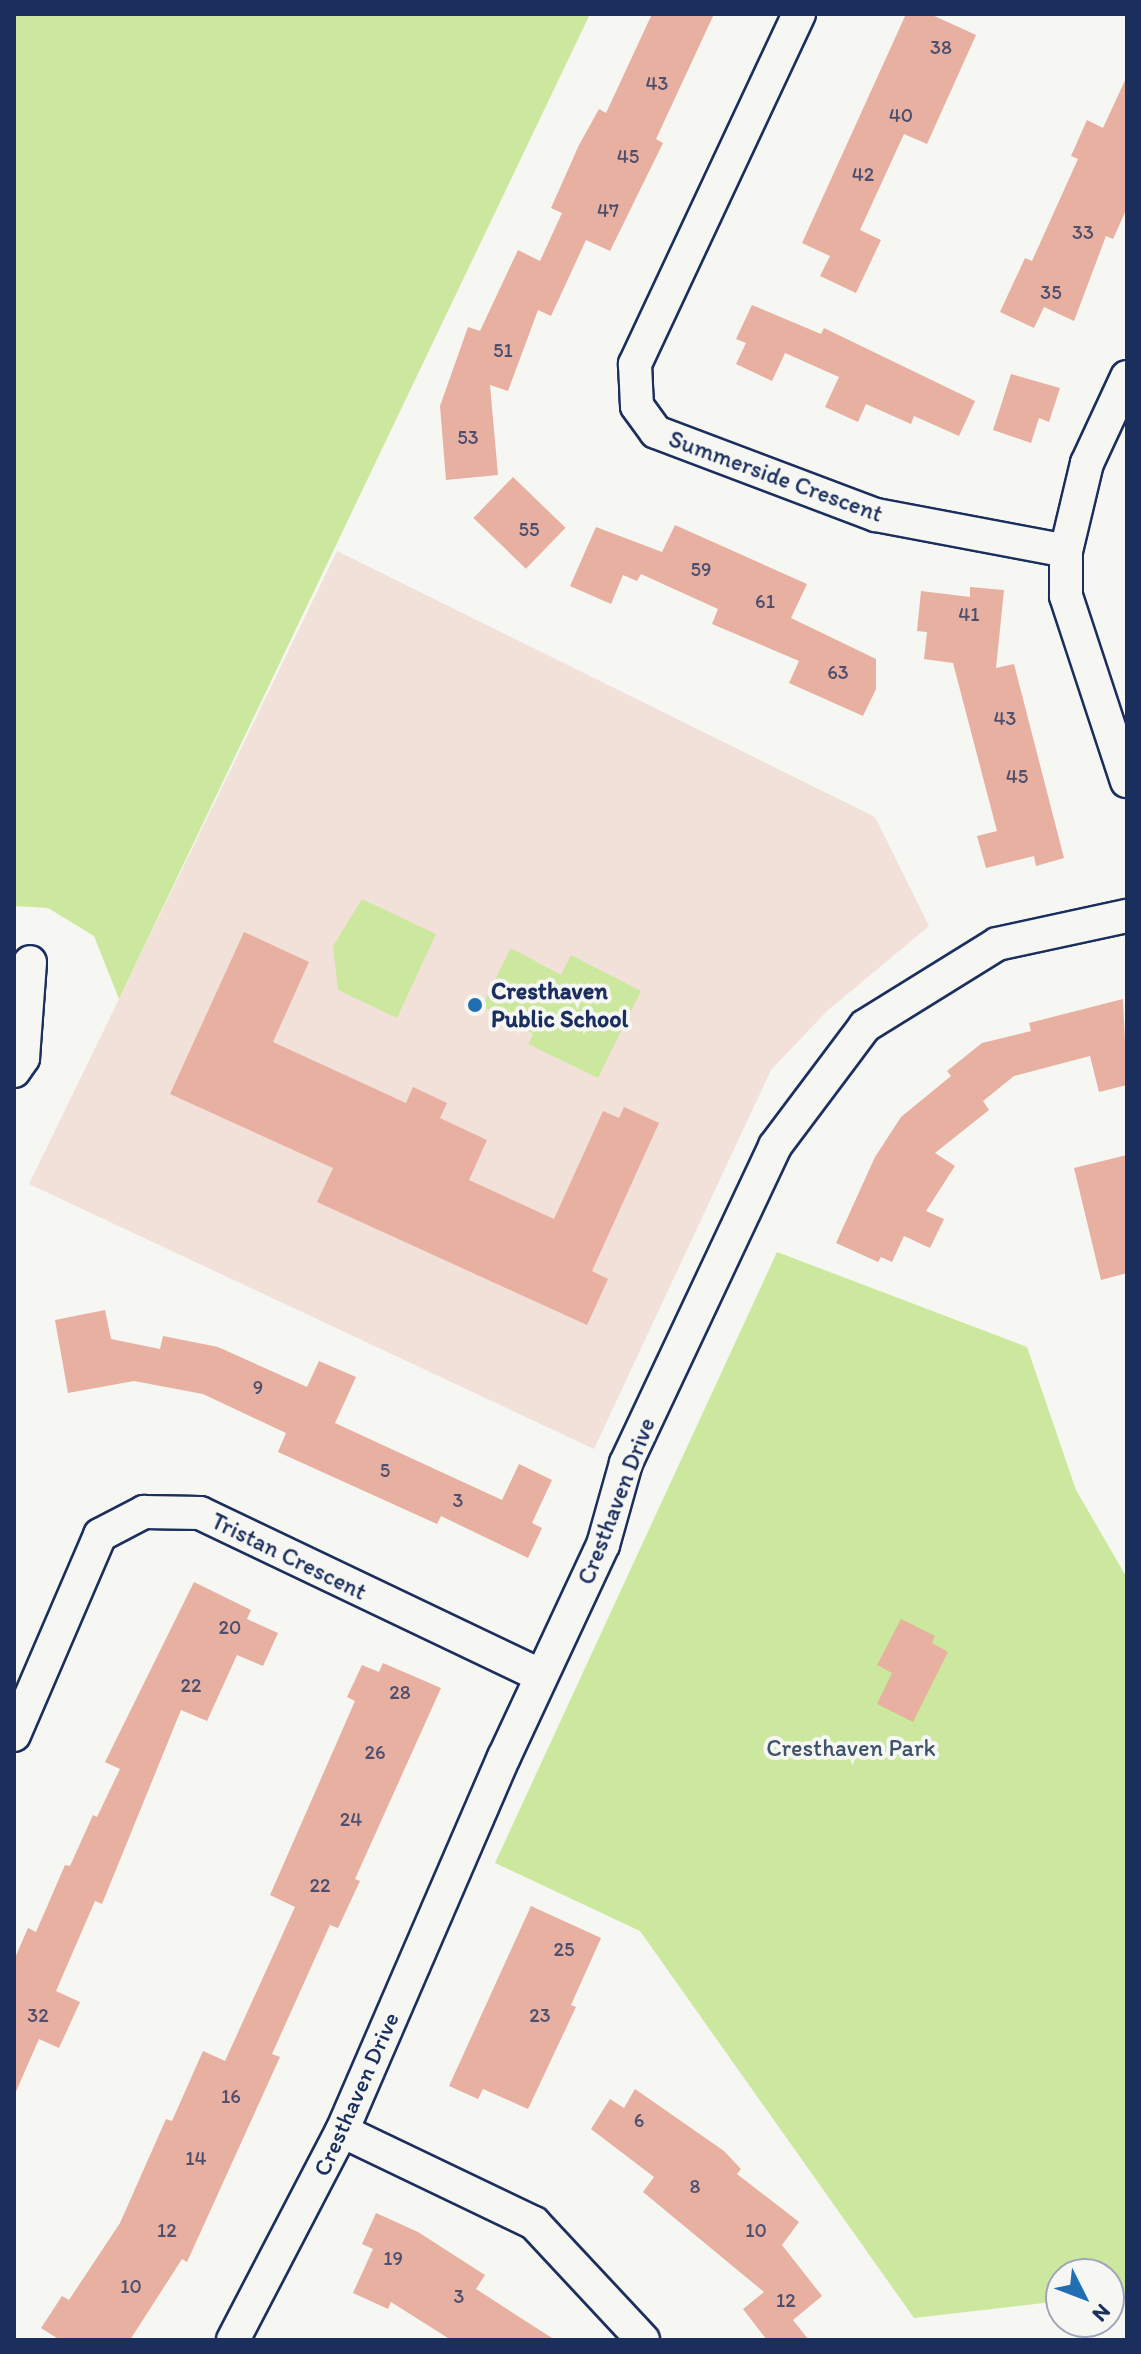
<!DOCTYPE html>
<style>
body{margin:0}
#map{position:relative;width:1141px;height:2354px;overflow:hidden;background:#f6f6f2;font-family:Itim,sans-serif}
div>[style]{position:absolute}
[style*='--x']{left:calc(var(--x)*1px);top:calc(var(--y)*1px);width:calc(var(--w)*1px);rotate:calc(var(--a)*1deg)}
.built>*{inset:0;background:#f2e1d9}
.green>*{inset:0;background:#cce89f}
.building>*{inset:0;background:#e8b0a0;transform-origin:0 0}
.roads{filter:drop-shadow(2px 0 #1b2f5e) drop-shadow(-2px 0 #1b2f5e) drop-shadow(0 2px #1b2f5e) drop-shadow(0 -2px #1b2f5e)}
.minor>*{height:32px;margin:-16px;padding:0 16px;transform-origin:16px;border-radius:16px;background:#f6f6f2}
.dots>*{width:22px;height:22px;translate:-50% -50%;box-sizing:border-box;border:4px solid #f6f6f2;border-radius:50%}
span{translate:-50% -50%;white-space:nowrap;text-align:center;line-height:1.15;-webkit-text-stroke:8px #f6f6f2;paint-order:stroke}
.number-label{font-size:20px;color:#4e4f6e}
.number-label span{-webkit-text-stroke-width:0}
.street-label{font-size:24px;color:#1b2f5e}
.poi-label{font-size:24px;color:#1b2f5e;font-weight:700}
.left{translate:0 -50%;text-align:left}
.park-label{font-size:24px;color:#3e546b}
.frame{position:absolute;inset:0;border:16px solid #1b2f5e;pointer-events:none}
.north{position:absolute;left:1045px;top:2258px;width:80px;height:80px;box-sizing:border-box;background:#f6f6f2;border:2px solid #9ea6b7;border-radius:50%;rotate:132deg;font-size:22px;font-weight:700;line-height:32px;text-align:center;color:#1b2f5e}
.north::after{content:'';display:block;margin:auto;width:28px;height:36px;background:#1f6fb2;clip-path:polygon(50% 0,100% 100%,50% 72%,0 100%)}
</style>
<div id="map">
<div class="built">
<i style="clip-path:polygon(337px 551px,875px 817px,929px 926px,827px 1011px,771px 1070px,594px 1449px,29px 1184px)"></i>
</div>
<div class="green">
<i style="clip-path:polygon(14px 14px,590px 14px,119px 999px,94px 936px,48px 908px,14px 906px)"></i>
<i style="clip-path:polygon(362px 899px,436px 934px,397px 1018px,338px 990px,333px 946px)"></i>
<i style="clip-path:polygon(511px 948px,561px 975px,571px 955px,641px 991px,598px 1078px,528px 1044px,533px 1034px,482px 1006px)"></i>
<i style="clip-path:polygon(777px 1252px,1027px 1347px,1076px 1490px,1127px 1578px,1127px 2293px,1109px 2295px,1109px 2274px,1061px 2274px,1061px 2301px,914px 2318px,640px 1931px,495px 1863px)"></i>
</div>
<div class="building">
<i style="clip-path:polygon(652px 14px,714px 14px,656px 139px,663px 143px,610px 251px,586px 240px,551px 316px,538px 310px,508px 391px,490px 385px,498px 475px,446px 480px,440px 406px,468px 327px,480px 331px,518px 250px,540px 261px,562px 213px,551px 208px,579px 145px,599px 109px,606px 113px)"></i>
<i style="clip-path:polygon(906px 14px,930px 14px,976px 35px,927px 144px,904px 134px,860px 230px,881px 240px,856px 293px,820px 276px,830px 256px,802px 243px)"></i>
<i style="clip-path:polygon(1127px 76px,1127px 208px,1113px 239px,1106px 236px,1074px 321px,1044px 307px,1034px 328px,1000px 312px,1025px 258px,1032px 261px,1078px 159px,1071px 156px,1087px 120px,1103px 128px)"></i>
<i style="clip-path:polygon(752px 305px,821px 334px,824px 328px,975px 401px,959px 436px,914px 416px,911px 424px,866px 404px,858px 422px,825px 407px,839px 377px,785px 353px,772px 381px,736px 364px,746px 343px,736px 339px)"></i>
<i style="clip-path:polygon(1011px 374px,1060px 388px,1049px 422px,1039px 418px,1031px 443px,993px 430px)"></i>
<i style="left:513px;top:477px;width:73px;height:57px;rotate:44deg"></i>
<i style="clip-path:polygon(675px 525px,807px 584px,791px 618px,876px 659px,876px 689px,863px 716px,789px 683px,799px 661px,712px 624px,718px 609px,641px 574px,637px 581px,623px 575px,611px 604px,570px 586px,596px 527px,662px 552px)"></i>
<i style="clip-path:polygon(970px 587px,1004px 590px,996px 668px,1014px 664px,1064px 858px,1036px 866px,1034px 856px,986px 868px,977px 836px,997px 831px,953px 663px,924px 659px,927px 632px,917px 631px,921px 591px,970px 597px)"></i>
<i style="clip-path:polygon(244px 932px,309px 962px,273px 1042px,406px 1103px,413px 1087px,447px 1103px,440px 1118px,487px 1140px,469px 1180px,554px 1219px,603px 1111px,619px 1118px,624px 1107px,659px 1123px,592px 1271px,608px 1279px,587px 1325px,317px 1202px,333px 1168px,170px 1094px)"></i>
<i style="clip-path:polygon(1123px 999px,1127px 1085px,1099px 1092px,1090px 1056px,1014px 1076px,983px 1101px,989px 1110px,935px 1153px,955px 1166px,926px 1211px,944px 1219px,930px 1248px,904px 1236px,892px 1262px,881px 1257px,878px 1262px,836px 1243px,875px 1157px,901px 1117px,951px 1076px,947px 1071px,982px 1043px,1031px 1031px,1029px 1023px)"></i>
<i style="clip-path:polygon(1127px 1155px,1127px 1273px,1101px 1280px,1074px 1168px)"></i>
<i style="clip-path:polygon(105px 1310px,111px 1339px,160px 1349px,163px 1336px,218px 1347px,307px 1387px,319px 1361px,356px 1377px,335px 1423px,502px 1500px,519px 1464px,552px 1480px,532px 1523px,542px 1528px,528px 1558px,441px 1516px,437px 1524px,278px 1452px,286px 1433px,203px 1394px,134px 1381px,68px 1393px,55px 1320px)"></i>
<i style="clip-path:polygon(194px 1582px,251px 1610px,247px 1619px,278px 1633px,263px 1666px,237px 1655px,207px 1721px,181px 1710px,102px 1904px,95px 1901px,56px 1991px,80px 2002px,59px 2048px,39px 2039px,14px 2096px,14px 1960px,28px 1928px,36px 1932px,65px 1865px,70px 1866px,93px 1815px,97px 1817px,120px 1769px,105px 1762px)"></i>
<i style="clip-path:polygon(901px 1619px,935px 1636px,932px 1643px,948px 1652px,913px 1722px,877px 1704px,892px 1673px,877px 1665px)"></i>
<i style="clip-path:polygon(383px 1663px,441px 1688px,355px 1879px,360px 1881px,338px 1928px,330px 1925px,272px 2054px,280px 2057px,187px 2262px,182px 2259px,130px 2340px,60px 2340px,41px 2328px,62px 2296px,69px 2300px,120px 2223px,166px 2119px,172px 2121px,203px 2051px,225px 2061px,295px 1907px,270px 1895px,355px 1701px,347px 1697px,362px 1665px,379px 1672px)"></i>
<i style="clip-path:polygon(531px 1906px,601px 1938px,571px 2005px,576px 2007px,528px 2109px,483px 2089px,478px 2099px,449px 2086px)"></i>
<i style="clip-path:polygon(635px 2089px,724px 2151px,741px 2169px,737px 2174px,799px 2222px,782px 2245px,822px 2296px,793px 2320px,809px 2340px,767px 2340px,743px 2309px,764px 2292px,643px 2192px,654px 2177px,591px 2129px,610px 2099px,624px 2108px)"></i>
<i style="clip-path:polygon(376px 2213px,418px 2232px,485px 2275px,476px 2289px,555px 2340px,451px 2340px,391px 2302px,388px 2309px,353px 2293px,373px 2249px,362px 2244px)"></i>
</div>
<div class="roads">
<div class="minor">
<i style="--x:799;--y:14;--w:387;--a:115.1"></i>
<i style="--x:635;--y:364;--w:42;--a:87.3"></i>
<i style="--x:637;--y:406;--w:32;--a:54"></i>
<i style="--x:656;--y:432;--w:235;--a:20.7"></i>
<i style="--x:876;--y:515;--w:193;--a:10.7"></i>
<i style="--x:1127;--y:377;--w:95;--a:114.9"></i>
<i style="--x:1087;--y:463;--w:90;--a:103.4"></i>
<i style="--x:1066;--y:551;--w:45;--a:90"></i>
<i style="--x:1066;--y:596;--w:195;--a:71.8"></i>
<i style="--x:14;--y:1071;--w:16;--a:-55"></i>
<i style="--x:23;--y:1058;--w:96;--a:-85.8"></i>
<i style="--x:14;--y:1735;--w:218;--a:-66.7"></i>
<i style="--x:100;--y:1535;--w:50;--a:-27.6"></i>
<i style="--x:144;--y:1512;--w:56;--a:1"></i>
<i style="--x:200;--y:1513;--w:378;--a:25.5"></i>
<i style="--x:342;--y:2131;--w:213;--a:25.6"></i>
<i style="--x:534;--y:2223;--w:160;--a:47"></i>
<i style="--x:233;--y:2340;--w:236;--a:-62.5"></i>
<i style="--x:342;--y:2131;--w:408;--a:-66.6"></i>
<i style="--x:504;--y:1757;--w:234;--a:-65"></i>
<i style="--x:603;--y:1545;--w:85;--a:-74.3"></i>
<i style="--x:626;--y:1463;--w:350;--a:-64.8"></i>
<i style="--x:775;--y:1146;--w:150;--a:-53.1"></i>
<i style="--x:865;--y:1026;--w:155;--a:-31.8"></i>
<i style="--x:997;--y:944;--w:133;--a:-12.2"></i>
</div>
</div>
<div class="dots">
<i style="left:475px;top:1005px;background:#1f6fb2"></i>
</div>
<div class="number-label">
<span style="left:941px;top:47px">38</span>
<span style="left:657px;top:83px">43</span>
<span style="left:901px;top:115px">40</span>
<span style="left:628px;top:156px">45</span>
<span style="left:863px;top:174px">42</span>
<span style="left:608px;top:210px">47</span>
<span style="left:1083px;top:232px">33</span>
<span style="left:1051px;top:292px">35</span>
<span style="left:503px;top:350px">51</span>
<span style="left:468px;top:437px">53</span>
<span style="left:529px;top:529px">55</span>
<span style="left:701px;top:569px">59</span>
<span style="left:765px;top:601px">61</span>
<span style="left:969px;top:614px">41</span>
<span style="left:838px;top:672px">63</span>
<span style="left:1005px;top:718px">43</span>
<span style="left:1017px;top:776px">45</span>
<span style="left:258px;top:1387px">9</span>
<span style="left:385px;top:1470px">5</span>
<span style="left:458px;top:1500px">3</span>
<span style="left:230px;top:1627px">20</span>
<span style="left:191px;top:1685px">22</span>
<span style="left:400px;top:1692px">28</span>
<span style="left:375px;top:1752px">26</span>
<span style="left:351px;top:1819px">24</span>
<span style="left:320px;top:1885px">22</span>
<span style="left:564px;top:1949px">25</span>
<span style="left:38px;top:2015px">32</span>
<span style="left:540px;top:2015px">23</span>
<span style="left:231px;top:2096px">16</span>
<span style="left:639px;top:2120px">6</span>
<span style="left:196px;top:2158px">14</span>
<span style="left:695px;top:2186px">8</span>
<span style="left:167px;top:2230px">12</span>
<span style="left:756px;top:2230px">10</span>
<span style="left:393px;top:2258px">19</span>
<span style="left:131px;top:2286px">10</span>
<span style="left:459px;top:2296px">3</span>
<span style="left:786px;top:2300px">12</span>
</div>
<div class="street-label">
<span style="left:776px;top:476px;rotate:20deg">Summerside Crescent</span>
<span style="left:616px;top:1501px;rotate:-69deg">Cresthaven Drive</span>
<span style="left:289px;top:1556px;rotate:26deg">Tristan Crescent</span>
<span style="left:356px;top:2094px;rotate:-66deg">Cresthaven Drive</span>
</div>
<div class="poi-label">
<span class="left" style="left:491px;top:1005px">Cresthaven<br>Public School</span>
</div>
<div class="park-label">
<span style="left:851px;top:1748px">Cresthaven Park</span>
</div>
<div class="frame"></div>
<div class="north">N</div>
</div>
